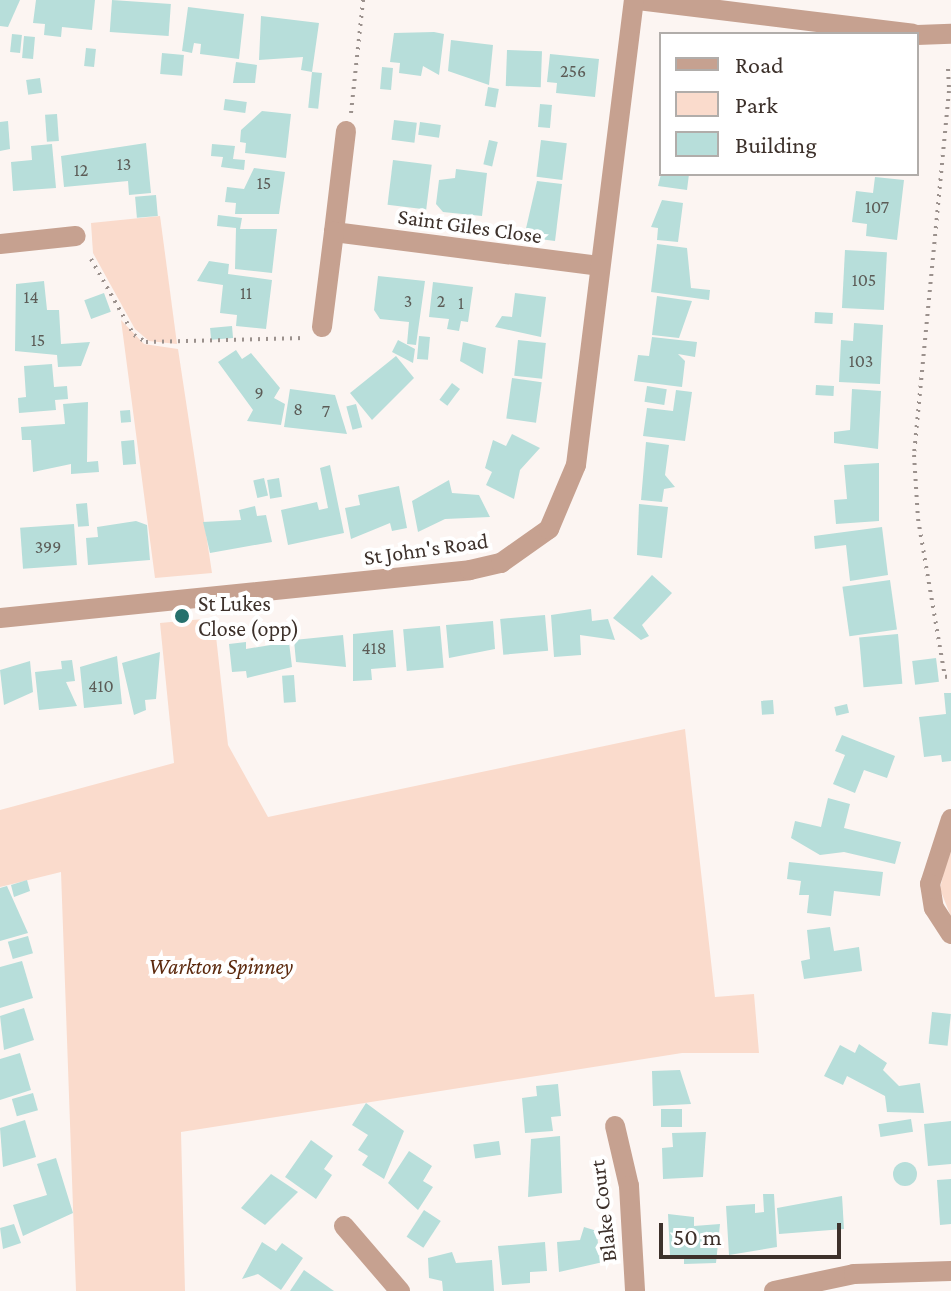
<!DOCTYPE html>
<style>
body{margin:0}
#map{position:relative;width:951px;height:1291px;overflow:hidden;background:#fcf5f2;font-family:"Crimson Pro",serif}
div>[style]{position:absolute}
[style*='--x']{left:calc(var(--x)*1px);top:calc(var(--y)*1px);width:calc(var(--w)*1px);rotate:calc(var(--a)*1deg)}
.green>*{inset:0;background:#fadbcc}
.building>*{inset:0;background:#b7deda;transform-origin:0 0}
.round{border-radius:50%}
.path>*{height:4px;margin-top:-2px;transform-origin:0;background:repeating-linear-gradient(90deg,#9b918d 0 2px,transparent 0 8px)}
.minor>*{height:20px;margin:-10px;padding:0 10px;transform-origin:10px;border-radius:10px;background:#c6a190}
.dots>*{width:22px;height:22px;translate:-50% -50%;box-sizing:border-box;border:4px solid #fff;border-radius:50%}
span{translate:-50% -50%;white-space:nowrap;text-align:center;line-height:1.15;-webkit-text-stroke:8px #fff;paint-order:stroke}
.number-label{font-size:18px;color:#5c5c57}
.number-label span{-webkit-text-stroke-width:0}
.street-label{font-size:22px;color:#3d312b}
.poi-label{font-size:22px;color:#3d312b}
.left{translate:0 -50%;text-align:left}
.park-label{font-size:22px;color:#5c290d;font-style:italic}
.legend{position:absolute;left:659px;top:32px;width:260px;height:144px;box-sizing:border-box;background:#fff;border:2px solid #b1adaa;margin:0;padding:10px 14px;list-style:none;font-size:24px;color:#3d312b}
.legend li{display:flex;align-items:center;gap:16px;height:40px}
.legend b{width:40px;border:2px solid #b1adaa}
.scale{position:absolute;left:659px;top:1223px;width:182px;height:36px;box-sizing:border-box;border:4px solid #3d312b;border-top:0;padding-left:10px;font-size:24px;line-height:28px;white-space:nowrap;color:#3d312b;-webkit-text-stroke:6px #fff;paint-order:stroke}
</style>
<div id="map">
<div class="green">
<i style="clip-path:polygon(160px 216px,177px 344px,149px 341px,135px 329px,93px 253px,91px 223px)"></i>
<i style="clip-path:polygon(121px 320px,144px 344px,178px 349px,212px 573px,155px 578px)"></i>
<i style="clip-path:polygon(214px 618px,228px 745px,268px 817px,685px 729px,715px 997px,754px 994px,759px 1053px,682px 1053px,181px 1132px,185px 1291px,76px 1291px,61px 872px,0 887px,0 810px,174px 763px,160px 623px)"></i>
<i style="clip-path:polygon(951px 838px,951px 917px,940px 889px)"></i>
</div>
<div class="building">
<i style="clip-path:polygon(0 0,20px 0,8px 27px,0 26px)"></i>
<i style="clip-path:polygon(36px 0,95px 0,92px 30px,62px 27px,61px 37px,44px 35px,45px 24px,33px 23px)"></i>
<i style="left:112px;top:0;width:59px;height:32px;rotate:4deg"></i>
<i style="clip-path:polygon(188px 7px,244px 14px,239px 59px,200px 54px,201px 44px,194px 43px,192px 53px,182px 51px)"></i>
<i style="clip-path:polygon(261px 16px,319px 23px,312px 72px,301px 70px,303px 57px,259px 60px)"></i>
<i style="clip-path:polygon(434px 32px,444px 34px,439px 75px,423px 66px,421px 76px,399px 73px,400px 63px,390px 62px,394px 33px)"></i>
<i style="left:12px;top:34px;width:10px;height:18px;rotate:6deg"></i>
<i style="left:24px;top:36px;width:11px;height:22px;rotate:5deg"></i>
<i style="clip-path:polygon(451px 40px,493px 45px,489px 85px,448px 71px)"></i>
<i style="left:86px;top:48px;width:10px;height:18px;rotate:6deg"></i>
<i style="left:507px;top:50px;width:35px;height:36px;rotate:2deg"></i>
<i style="left:162px;top:53px;width:22px;height:21px;rotate:5deg"></i>
<i style="clip-path:polygon(550px 54px,599px 59px,595px 97px,556px 93px,557px 83px,547px 82px)"></i>
<i style="clip-path:polygon(236px 62px,257px 65px,255px 83px,233px 83px)"></i>
<i style="left:382px;top:67px;width:11px;height:22px;rotate:5deg"></i>
<i style="left:312px;top:72px;width:10px;height:36px;rotate:6deg"></i>
<i style="left:40px;top:78px;width:15px;height:14px;rotate:82deg"></i>
<i style="left:488px;top:87px;width:11px;height:19px;rotate:10deg"></i>
<i style="left:225px;top:99px;width:22px;height:11px;rotate:8deg"></i>
<i style="left:540px;top:104px;width:12px;height:23px;rotate:5deg"></i>
<i style="clip-path:polygon(262px 111px,291px 114px,286px 158px,245px 153px,246px 143px,240px 142px,241px 130px)"></i>
<i style="left:57px;top:114px;width:27px;height:12px;rotate:86deg"></i>
<i style="left:394px;top:120px;width:23px;height:20px;rotate:7deg"></i>
<i style="clip-path:polygon(8px 121px,10px 149px,0 151px,0 122px)"></i>
<i style="left:420px;top:122px;width:21px;height:13px;rotate:8deg"></i>
<i style="left:489px;top:140px;width:9px;height:25px;rotate:13deg"></i>
<i style="left:541px;top:140px;width:26px;height:37px;rotate:7deg"></i>
<i style="clip-path:polygon(146px 143px,151px 193px,129px 195px,128px 181px,64px 187px,61px 156px)"></i>
<i style="clip-path:polygon(52px 144px,56px 188px,13px 191px,11px 162px,32px 160px,31px 146px)"></i>
<i style="clip-path:polygon(212px 144px,235px 146px,233px 159px,245px 160px,244px 170px,221px 167px,223px 157px,211px 156px)"></i>
<i style="left:393px;top:160px;width:39px;height:45px;rotate:7deg"></i>
<i style="clip-path:polygon(254px 168px,285px 172px,279px 214px,235px 214px,236px 203px,225px 202px,227px 187px,244px 189px)"></i>
<i style="clip-path:polygon(456px 169px,487px 173px,482px 216px,443px 212px,436px 204px,439px 180px,455px 178px)"></i>
<i style="clip-path:polygon(661px 174px,689px 174px,687px 190px,658px 186px)"></i>
<i style="clip-path:polygon(875px 177px,904px 180px,897px 240px,866px 236px,867px 224px,852px 222px,856px 191px,873px 193px)"></i>
<i style="clip-path:polygon(537px 181px,562px 184px,555px 241px,524px 237px)"></i>
<i style="left:156px;top:195px;width:21px;height:21px;rotate:85deg"></i>
<i style="clip-path:polygon(662px 200px,683px 203px,678px 242px,657px 240px,658px 228px,651px 227px)"></i>
<i style="clip-path:polygon(218px 215px,242px 218px,240px 229px,277px 229px,272px 273px,235px 269px,236px 228px,217px 226px)"></i>
<i style="clip-path:polygon(657px 244px,687px 248px,691px 288px,710px 290px,709px 300px,651px 292px)"></i>
<i style="left:845px;top:250px;width:42px;height:58px;rotate:3deg"></i>
<i style="clip-path:polygon(209px 261px,229px 264px,228px 274px,272px 280px,266px 329px,236px 326px,237px 315px,220px 313px,223px 285px,197px 281px)"></i>
<i style="clip-path:polygon(378px 276px,425px 281px,416px 345px,407px 344px,409px 322px,380px 319px,374px 310px)"></i>
<i style="clip-path:polygon(44px 281px,47px 310px,59px 310px,61px 344px,90px 342px,81px 366px,58px 367px,57px 355px,15px 351px,16px 284px)"></i>
<i style="clip-path:polygon(433px 282px,473px 287px,468px 322px,461px 321px,459px 331px,447px 329px,449px 319px,429px 317px)"></i>
<i style="left:104px;top:293px;width:20px;height:21px;rotate:70deg"></i>
<i style="clip-path:polygon(515px 293px,546px 297px,541px 337px,495px 327px,502px 316px,512px 317px)"></i>
<i style="clip-path:polygon(657px 296px,692px 301px,679px 338px,652px 335px)"></i>
<i style="left:815px;top:312px;width:18px;height:11px;rotate:3deg"></i>
<i style="clip-path:polygon(854px 323px,883px 325px,880px 384px,839px 382px,841px 340px,853px 341px)"></i>
<i style="left:232px;top:326px;width:12px;height:22px;rotate:85deg"></i>
<i style="left:419px;top:336px;width:11px;height:23px;rotate:5deg"></i>
<i style="clip-path:polygon(652px 337px,697px 342px,695px 357px,678px 354px,685px 361px,682px 387px,634px 381px,638px 355px,649px 356px)"></i>
<i style="clip-path:polygon(398px 340px,415px 349px,413px 363px,392px 352px)"></i>
<i style="left:518px;top:340px;width:28px;height:36px;rotate:6deg"></i>
<i style="clip-path:polygon(463px 342px,486px 348px,483px 374px,460px 361px)"></i>
<i style="clip-path:polygon(236px 350px,242px 359px,251px 353px,280px 388px,274px 398px,285px 404px,281px 425px,247px 421px,253px 410px,218px 362px)"></i>
<i style="clip-path:polygon(396px 356px,414px 378px,372px 420px,350px 393px)"></i>
<i style="clip-path:polygon(52px 364px,54px 387px,67px 386px,68px 399px,55px 400px,56px 410px,19px 413px,18px 398px,26px 397px,24px 366px)"></i>
<i style="left:512px;top:378px;width:30px;height:41px;rotate:8deg"></i>
<i style="left:452px;top:383px;width:10px;height:21px;rotate:37deg"></i>
<i style="left:816px;top:385px;width:18px;height:10px;rotate:3deg"></i>
<i style="left:647px;top:386px;width:20px;height:16px;rotate:9deg"></i>
<i style="clip-path:polygon(290px 389px,335px 395px,347px 434px,284px 427px)"></i>
<i style="clip-path:polygon(852px 389px,881px 391px,878px 449px,834px 443px,834px 432px,850px 430px)"></i>
<i style="clip-path:polygon(676px 390px,692px 392px,685px 441px,643px 436px,647px 408px,673px 411px)"></i>
<i style="clip-path:polygon(88px 402px,87px 462px,98px 461px,99px 472px,71px 474px,71px 464px,33px 472px,31px 440px,22px 440px,21px 427px,65px 424px,63px 404px)"></i>
<i style="left:356px;top:404px;width:24px;height:10px;rotate:75deg"></i>
<i style="left:130px;top:410px;width:12px;height:10px;rotate:85deg"></i>
<i style="clip-path:polygon(512px 434px,540px 448px,520px 470px,514px 499px,486px 485px,492px 472px,485px 468px,493px 440px,506px 446px)"></i>
<i style="left:134px;top:440px;width:24px;height:13px;rotate:85deg"></i>
<i style="clip-path:polygon(646px 442px,669px 445px,665px 475px,675px 487px,664px 489px,662px 502px,641px 500px)"></i>
<i style="clip-path:polygon(879px 463px,879px 521px,836px 524px,834px 500px,847px 499px,844px 465px)"></i>
<i style="clip-path:polygon(330px 465px,344px 533px,288px 545px,281px 510px,317px 502px,319px 510px,328px 508px,320px 468px)"></i>
<i style="left:264px;top:478px;width:18px;height:11px;rotate:77deg"></i>
<i style="left:279px;top:478px;width:19px;height:12px;rotate:81deg"></i>
<i style="clip-path:polygon(449px 480px,452px 493px,479px 495px,490px 517px,445px 519px,418px 532px,412px 501px)"></i>
<i style="clip-path:polygon(399px 486px,407px 528px,392px 531px,390px 523px,351px 539px,345px 508px,360px 505px,358px 495px)"></i>
<i style="left:87px;top:503px;width:23px;height:11px;rotate:85deg"></i>
<i style="clip-path:polygon(639px 504px,668px 507px,662px 558px,637px 555px)"></i>
<i style="clip-path:polygon(255px 506px,257px 516px,266px 515px,272px 542px,210px 553px,203px 522px,241px 520px,239px 510px)"></i>
<i style="clip-path:polygon(136px 521px,147px 525px,150px 560px,88px 565px,86px 538px,98px 537px,97px 527px)"></i>
<i style="left:74px;top:524px;width:41px;height:54px;rotate:86deg"></i>
<i style="clip-path:polygon(882px 527px,888px 575px,850px 581px,846px 545px,815px 549px,814px 536px)"></i>
<i style="clip-path:polygon(652px 575px,672px 593px,642px 625px,649px 636px,641px 640px,613px 618px)"></i>
<i style="left:890px;top:580px;width:50px;height:48px;rotate:82deg"></i>
<i style="clip-path:polygon(591px 609px,592px 621px,608px 619px,615px 640px,580px 635px,581px 655px,554px 657px,551px 615px)"></i>
<i style="left:545px;top:615px;width:36px;height:45px;rotate:85deg"></i>
<i style="clip-path:polygon(493px 621px,495px 649px,449px 658px,446px 625px)"></i>
<i style="left:440px;top:626px;width:42px;height:37px;rotate:85deg"></i>
<i style="clip-path:polygon(393px 630px,396px 667px,371px 669px,372px 680px,353px 681px,353px 634px)"></i>
<i style="left:898px;top:634px;width:50px;height:39px;rotate:85deg"></i>
<i style="clip-path:polygon(343px 635px,346px 667px,296px 662px,294px 640px)"></i>
<i style="clip-path:polygon(246px 642px,246px 649px,289px 642px,292px 667px,247px 678px,246px 671px,232px 672px,229px 644px)"></i>
<i style="clip-path:polygon(160px 652px,156px 699px,145px 700px,146px 710px,134px 715px,122px 663px)"></i>
<i style="clip-path:polygon(117px 656px,122px 704px,84px 708px,80px 667px)"></i>
<i style="left:936px;top:658px;width:24px;height:24px;rotate:83deg"></i>
<i style="clip-path:polygon(72px 660px,75px 681px,66px 682px,77px 706px,39px 710px,35px 672px,62px 669px,61px 661px)"></i>
<i style="clip-path:polygon(30px 661px,33px 692px,4px 705px,0 670px)"></i>
<i style="left:294px;top:675px;width:27px;height:12px;rotate:86deg"></i>
<i style="clip-path:polygon(944px 693px,951px 693px,951px 761px,942px 762px,941px 755px,924px 757px,919px 717px,946px 714px)"></i>
<i style="left:773px;top:700px;width:14px;height:12px;rotate:86deg"></i>
<i style="left:847px;top:704px;width:9px;height:13px;rotate:77deg"></i>
<i style="clip-path:polygon(842px 735px,895px 756px,887px 778px,864px 770px,855px 793px,833px 784px,845px 755px,835px 751px)"></i>
<i style="clip-path:polygon(828px 798px,850px 804px,844px 828px,901px 842px,895px 864px,844px 852px,820px 855px,791px 838px,795px 821px,821px 827px)"></i>
<i style="clip-path:polygon(789px 862px,883px 872px,880px 896px,834px 891px,831px 916px,807px 913px,809px 895px,799px 895px,801px 881px,787px 879px)"></i>
<i style="clip-path:polygon(27px 880px,30px 891px,14px 897px,11px 885px)"></i>
<i style="clip-path:polygon(7px 886px,28px 933px,0 941px,0 888px)"></i>
<i style="clip-path:polygon(830px 927px,834px 951px,859px 947px,862px 971px,804px 979px,801px 961px,810px 959px,807px 930px)"></i>
<i style="left:28px;top:936px;width:18px;height:21px;rotate:74deg"></i>
<i style="clip-path:polygon(22px 961px,33px 998px,0 1008px,0 967px)"></i>
<i style="clip-path:polygon(24px 1008px,34px 1040px,4px 1050px,0 1016px)"></i>
<i style="left:932px;top:1012px;width:19px;height:32px;rotate:6deg"></i>
<i style="clip-path:polygon(859px 1044px,887px 1063px,883px 1070px,899px 1086px,920px 1083px,924px 1113px,887px 1112px,885px 1096px,847px 1076px,843px 1085px,824px 1076px,840px 1045px,855px 1053px)"></i>
<i style="clip-path:polygon(20px 1053px,31px 1090px,0 1100px,0 1059px)"></i>
<i style="clip-path:polygon(680px 1070px,691px 1104px,653px 1106px,652px 1071px)"></i>
<i style="clip-path:polygon(558px 1084px,561px 1116px,551px 1117px,553px 1131px,525px 1133px,522px 1098px,537px 1096px,536px 1086px)"></i>
<i style="left:33px;top:1093px;width:18px;height:22px;rotate:74deg"></i>
<i style="clip-path:polygon(366px 1103px,404px 1131px,384px 1179px,362px 1165px,368px 1156px,358px 1150px,368px 1135px,352px 1125px)"></i>
<i style="left:682px;top:1109px;width:18px;height:21px;rotate:90deg"></i>
<i style="left:911px;top:1119px;width:13px;height:33px;rotate:81deg"></i>
<i style="clip-path:polygon(25px 1120px,36px 1157px,3px 1167px,0 1128px)"></i>
<i style="clip-path:polygon(951px 1121px,951px 1164px,928px 1166px,924px 1124px)"></i>
<i style="clip-path:polygon(706px 1132px,703px 1177px,663px 1179px,662px 1148px,673px 1147px,672px 1133px)"></i>
<i style="clip-path:polygon(560px 1136px,562px 1193px,528px 1197px,531px 1139px)"></i>
<i style="clip-path:polygon(311px 1140px,333px 1156px,324px 1169px,332px 1175px,316px 1199px,285px 1177px)"></i>
<i style="left:499px;top:1141px;width:14px;height:26px;rotate:82deg"></i>
<i style="clip-path:polygon(409px 1151px,432px 1166px,423px 1181px,433px 1187px,418px 1210px,388px 1183px)"></i>
<i style="clip-path:polygon(56px 1158px,73px 1213px,23px 1236px,13px 1205px,47px 1195px,37px 1164px)"></i>
<i class="round" style="left:893px;top:1162px;width:24px;height:24px"></i>
<i style="clip-path:polygon(271px 1174px,298px 1192px,265px 1225px,241px 1208px)"></i>
<i style="clip-path:polygon(951px 1179px,951px 1224px,940px 1225px,937px 1180px)"></i>
<i style="clip-path:polygon(763px 1194px,774px 1194px,777px 1247px,729px 1255px,726px 1206px,755px 1204px,755px 1213px,764px 1212px)"></i>
<i style="clip-path:polygon(842px 1196px,844px 1229px,779px 1234px,777px 1208px)"></i>
<i style="left:424px;top:1210px;width:20px;height:32px;rotate:33deg"></i>
<i style="clip-path:polygon(668px 1214px,694px 1217px,694px 1226px,720px 1224px,716px 1263px,684px 1264px,684px 1255px,670px 1255px)"></i>
<i style="clip-path:polygon(14px 1224px,21px 1243px,3px 1249px,0 1228px)"></i>
<i style="clip-path:polygon(584px 1227px,597px 1231px,598px 1244px,611px 1243px,612px 1260px,559px 1272px,557px 1242px,580px 1240px)"></i>
<i style="clip-path:polygon(262px 1242px,276px 1251px,282px 1243px,303px 1258px,281px 1290px,258px 1274px,242px 1279px)"></i>
<i style="clip-path:polygon(545px 1242px,547px 1271px,530px 1272px,530px 1283px,502px 1285px,498px 1246px)"></i>
<i style="clip-path:polygon(452px 1252px,456px 1263px,492px 1260px,494px 1291px,443px 1291px,442px 1281px,429px 1278px,428px 1258px)"></i>
<i style="clip-path:polygon(304px 1270px,334px 1291px,290px 1291px)"></i>
</div>
<div class="path">
<i style="--x:948;--y:69;--w:22;--a:87"></i>
<i style="--x:949;--y:91;--w:366;--a:95.5"></i>
<i style="--x:914;--y:455;--w:64;--a:86.4"></i>
<i style="--x:918;--y:519;--w:160;--a:80.3"></i>
<i style="--x:945;--y:677;--w:6;--a:-9"></i>
<i style="--x:351;--y:113;--w:114;--a:-83.9"></i>
<i style="--x:91;--y:259;--w:87;--a:60.5"></i>
<i style="--x:134;--y:335;--w:14;--a:30"></i>
<i style="--x:146;--y:342;--w:159;--a:-1.4"></i>
</div>
<div class="minor">
<i style="--x:638;--y:0;--w:277;--a:7"></i>
<i style="--x:917;--y:35;--w:34;--a:-2"></i>
<i style="--x:346;--y:131;--w:102;--a:96.8"></i>
<i style="--x:334;--y:232;--w:267;--a:7.3"></i>
<i style="--x:0;--y:244;--w:76;--a:-6"></i>
<i style="--x:322;--y:327;--w:96;--a:-82.8"></i>
<i style="--x:0;--y:618;--w:472;--a:-5.8"></i>
<i style="--x:470;--y:570;--w:32;--a:-13"></i>
<i style="--x:501;--y:563;--w:59;--a:-35.3"></i>
<i style="--x:549;--y:529;--w:69;--a:-67.1"></i>
<i style="--x:576;--y:465;--w:469;--a:-82.9"></i>
<i style="--x:951;--y:819;--w:68;--a:107.9"></i>
<i style="--x:930;--y:884;--w:24;--a:81"></i>
<i style="--x:934;--y:908;--w:31;--a:57"></i>
<i style="--x:615;--y:1126;--w:62;--a:76.9"></i>
<i style="--x:629;--y:1186;--w:105;--a:86.7"></i>
<i style="--x:344;--y:1226;--w:86;--a:49.3"></i>
<i style="--x:774;--y:1291;--w:82;--a:-12"></i>
<i style="--x:854;--y:1274;--w:97;--a:-1.8"></i>
</div>
<div class="dots">
<i style="left:182px;top:616px;background:#26706c"></i>
</div>
<div class="number-label">
<span style="left:573px;top:71px">256</span>
<span style="left:124px;top:164px">13</span>
<span style="left:81px;top:170px">12</span>
<span style="left:264px;top:183px">15</span>
<span style="left:877px;top:207px">107</span>
<span style="left:864px;top:280px">105</span>
<span style="left:246px;top:293px">11</span>
<span style="left:31px;top:297px">14</span>
<span style="left:408px;top:301px">3</span>
<span style="left:441px;top:301px">2</span>
<span style="left:461px;top:303px">1</span>
<span style="left:38px;top:340px">15</span>
<span style="left:861px;top:361px">103</span>
<span style="left:259px;top:393px">9</span>
<span style="left:298px;top:409px">8</span>
<span style="left:326px;top:411px">7</span>
<span style="left:48px;top:547px">399</span>
<span style="left:374px;top:648px">418</span>
<span style="left:101px;top:686px">410</span>
</div>
<div class="street-label">
<span style="left:470px;top:226px;rotate:8deg">Saint Giles Close</span>
<span style="left:426px;top:549px;rotate:-8deg">St John's Road</span>
<span style="left:603px;top:1211px;rotate:-97deg">Blake Court</span>
</div>
<div class="poi-label">
<span class="left" style="left:198px;top:616px">St Lukes<br>Close (opp)</span>
</div>
<div class="park-label">
<span style="left:221px;top:967px">Warkton Spinney</span>
</div>
<ul class="legend">
<li><b style="height:10px;background:#c6a190"></b>Road</li>
<li><b style="height:22px;background:#fadbcc"></b>Park</li>
<li><b style="height:22px;background:#b7deda"></b>Building</li>
</ul>
<div class="scale">50 m</div>
</div>
